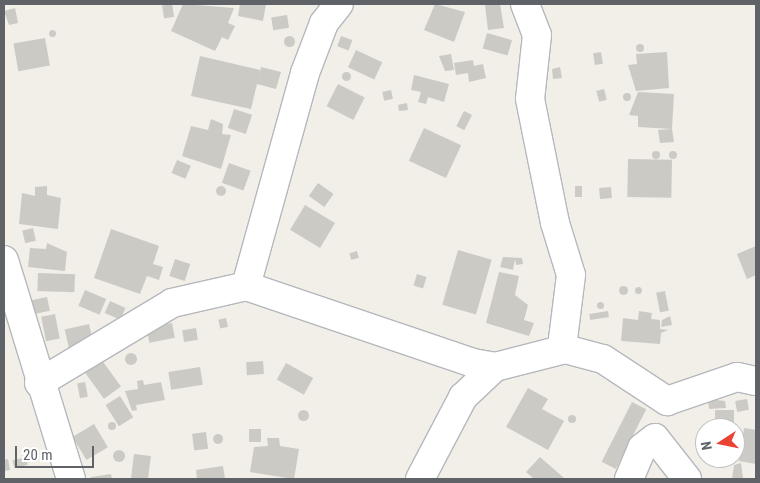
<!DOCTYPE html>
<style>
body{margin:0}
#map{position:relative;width:760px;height:483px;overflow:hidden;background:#f1efe8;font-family:"Roboto Condensed",sans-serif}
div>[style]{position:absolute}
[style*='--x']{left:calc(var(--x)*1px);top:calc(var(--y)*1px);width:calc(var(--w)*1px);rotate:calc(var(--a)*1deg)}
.building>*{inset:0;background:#cccac5;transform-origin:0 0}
.round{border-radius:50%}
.roads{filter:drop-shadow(1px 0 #b5b8bc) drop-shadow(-1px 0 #b5b8bc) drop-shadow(0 1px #b5b8bc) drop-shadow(0 -1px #b5b8bc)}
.minor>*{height:28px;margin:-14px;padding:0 14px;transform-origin:14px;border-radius:14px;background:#fff}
span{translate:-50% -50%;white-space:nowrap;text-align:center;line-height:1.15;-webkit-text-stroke:4.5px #fff;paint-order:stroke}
.frame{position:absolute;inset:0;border:5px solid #5f6368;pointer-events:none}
.north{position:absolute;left:695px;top:418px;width:50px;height:50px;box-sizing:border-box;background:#fff;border:1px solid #bfc1c3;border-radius:50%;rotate:259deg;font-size:14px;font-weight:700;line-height:20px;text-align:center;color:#5f6368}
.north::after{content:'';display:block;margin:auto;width:18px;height:22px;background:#ea4335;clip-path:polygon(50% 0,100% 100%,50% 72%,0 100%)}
.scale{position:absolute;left:15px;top:446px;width:79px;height:22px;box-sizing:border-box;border:2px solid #5f6368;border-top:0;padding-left:6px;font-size:15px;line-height:18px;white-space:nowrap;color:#5f6368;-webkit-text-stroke:4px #fff;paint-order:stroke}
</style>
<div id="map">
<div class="building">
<i style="left:172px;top:4px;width:13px;height:10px;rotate:81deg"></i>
<i style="clip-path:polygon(183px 4px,234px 8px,228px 23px,235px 26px,228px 40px,222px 37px,215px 51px,171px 31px)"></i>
<i style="clip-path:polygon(240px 4px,266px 4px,263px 21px,238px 16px)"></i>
<i style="clip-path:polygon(435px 4px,465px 12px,454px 42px,424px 30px)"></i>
<i style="clip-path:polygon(494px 4px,500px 4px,504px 28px,488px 30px,485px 5px)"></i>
<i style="clip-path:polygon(15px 8px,18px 23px,9px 25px,4px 11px)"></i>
<i style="left:287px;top:15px;width:13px;height:16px;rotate:81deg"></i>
<i class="round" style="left:48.5px;top:29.5px;width:7px;height:7px"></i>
<i style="left:487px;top:33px;width:26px;height:16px;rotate:16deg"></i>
<i class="round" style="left:283.5px;top:35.5px;width:11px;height:11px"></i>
<i style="left:341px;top:36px;width:12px;height:11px;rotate:20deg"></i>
<i style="left:45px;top:38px;width:28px;height:32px;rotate:80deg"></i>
<i class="round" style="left:636px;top:44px;width:8px;height:8px"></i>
<i style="left:356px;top:50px;width:29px;height:19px;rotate:25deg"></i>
<i style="left:601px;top:52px;width:12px;height:8px;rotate:81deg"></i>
<i style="clip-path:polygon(667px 52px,669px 88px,636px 91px,628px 65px,637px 64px,636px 54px)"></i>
<i style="clip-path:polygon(451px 54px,454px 70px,445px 71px,439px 56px)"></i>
<i style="clip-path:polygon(200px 56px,260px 70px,259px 76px,261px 67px,281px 72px,276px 89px,257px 84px,251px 109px,191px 96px)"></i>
<i style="clip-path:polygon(473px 60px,474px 66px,483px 64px,486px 78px,469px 82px,468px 73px,456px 75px,454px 63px)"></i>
<i style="clip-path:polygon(560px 67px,562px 78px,553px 79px,552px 69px)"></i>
<i class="round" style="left:341.5px;top:71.5px;width:9px;height:9px"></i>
<i style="clip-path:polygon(414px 75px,449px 84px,444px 102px,428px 97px,426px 104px,418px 102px,421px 92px,411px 90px)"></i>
<i style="left:338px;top:84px;width:30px;height:25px;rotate:27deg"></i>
<i style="left:604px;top:89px;width:11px;height:8px;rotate:75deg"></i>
<i style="left:391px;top:90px;width:9px;height:9px;rotate:77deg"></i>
<i style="clip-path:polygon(638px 92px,674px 94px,672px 129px,638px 127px,638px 116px,629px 115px)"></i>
<i class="round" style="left:623px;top:93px;width:8px;height:8px"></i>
<i style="clip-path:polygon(407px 103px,408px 110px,399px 111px,398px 105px)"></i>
<i style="left:234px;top:109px;width:19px;height:20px;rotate:18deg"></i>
<i style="left:464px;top:111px;width:9px;height:17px;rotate:27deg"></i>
<i style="clip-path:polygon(211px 119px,223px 124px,222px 134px,231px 135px,221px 169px,182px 156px,191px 126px,208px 130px)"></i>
<i style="left:424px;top:128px;width:41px;height:36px;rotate:25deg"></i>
<i style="clip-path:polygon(672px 129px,674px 142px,660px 143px,658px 130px)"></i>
<i class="round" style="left:652px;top:151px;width:8px;height:8px"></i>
<i class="round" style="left:669px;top:151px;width:8px;height:8px"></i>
<i style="left:628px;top:159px;width:44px;height:38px;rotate:1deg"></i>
<i style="left:177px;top:160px;width:15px;height:14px;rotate:23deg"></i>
<i style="left:229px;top:163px;width:23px;height:21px;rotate:20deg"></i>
<i style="left:318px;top:183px;width:19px;height:16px;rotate:35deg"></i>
<i style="clip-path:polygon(47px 186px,47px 195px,61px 198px,58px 229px,19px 224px,22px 193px,35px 196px,35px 187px)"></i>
<i style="left:575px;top:186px;width:7px;height:11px"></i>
<i class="round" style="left:216px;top:186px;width:10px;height:10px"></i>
<i style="left:611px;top:187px;width:11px;height:12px;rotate:85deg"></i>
<i style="left:305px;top:205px;width:35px;height:29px;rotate:31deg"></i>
<i style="left:33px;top:228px;width:13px;height:11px;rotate:77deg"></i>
<i style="clip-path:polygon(111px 229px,159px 246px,153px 264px,163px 267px,159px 280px,147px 276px,140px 294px,94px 278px)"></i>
<i style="clip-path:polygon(47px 243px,67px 252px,65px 271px,28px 267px,30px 248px,46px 249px)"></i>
<i style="clip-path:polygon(756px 246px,756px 275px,747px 279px,737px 254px)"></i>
<i style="left:458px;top:250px;width:35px;height:57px;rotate:16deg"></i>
<i style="left:357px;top:251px;width:7px;height:8px;rotate:74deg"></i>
<i style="clip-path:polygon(503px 257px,522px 258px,523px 264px,516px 265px,515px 259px,513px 270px,500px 267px)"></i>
<i style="left:175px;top:259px;width:16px;height:18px;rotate:18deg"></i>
<i style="clip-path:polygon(499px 272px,519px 276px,515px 295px,528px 305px,524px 320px,534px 323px,529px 336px,486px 323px)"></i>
<i style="left:38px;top:273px;width:37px;height:18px;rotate:2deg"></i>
<i style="left:417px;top:274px;width:10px;height:12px;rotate:17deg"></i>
<i class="round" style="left:618.5px;top:285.5px;width:9px;height:9px"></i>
<i class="round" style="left:634.5px;top:286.5px;width:7px;height:7px"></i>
<i style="left:85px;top:290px;width:23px;height:17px;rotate:23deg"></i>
<i style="left:665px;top:291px;width:20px;height:9px;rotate:79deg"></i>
<i style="left:47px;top:297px;width:14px;height:17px;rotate:78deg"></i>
<i style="left:110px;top:301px;width:17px;height:13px;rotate:24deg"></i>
<i class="round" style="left:596.5px;top:301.5px;width:7px;height:7px"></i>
<i style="left:608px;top:311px;width:6px;height:19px;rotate:81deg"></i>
<i style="clip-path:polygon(639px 311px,652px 313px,651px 319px,660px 320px,660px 329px,668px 330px,661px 333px,660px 344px,621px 341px,623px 318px,638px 320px)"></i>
<i style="left:55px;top:314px;width:25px;height:14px;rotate:79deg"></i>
<i style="clip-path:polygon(670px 316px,672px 325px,661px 327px,662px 320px)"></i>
<i style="left:226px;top:318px;width:9px;height:8px;rotate:77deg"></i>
<i style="left:172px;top:323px;width:15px;height:26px;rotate:79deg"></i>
<i style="left:89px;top:324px;width:23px;height:25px;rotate:77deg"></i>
<i style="left:196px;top:328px;width:12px;height:14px;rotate:81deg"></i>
<i class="round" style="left:125px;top:353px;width:12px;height:12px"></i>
<i style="left:101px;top:359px;width:34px;height:21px;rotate:54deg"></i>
<i style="left:263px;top:361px;width:13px;height:17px;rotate:86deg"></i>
<i style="left:286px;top:363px;width:31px;height:19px;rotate:29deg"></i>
<i style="left:200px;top:367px;width:18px;height:32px;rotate:81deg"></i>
<i style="clip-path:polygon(143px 380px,144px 385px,161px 382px,165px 400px,136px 405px,137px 410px,132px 411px,125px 391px,138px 389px,137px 381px)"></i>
<i style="left:85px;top:382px;width:15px;height:8px;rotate:79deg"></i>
<i style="clip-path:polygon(528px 388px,548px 399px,542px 409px,564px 421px,548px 450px,506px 427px)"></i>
<i style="left:120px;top:396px;width:25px;height:17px;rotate:58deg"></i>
<i style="clip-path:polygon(708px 399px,725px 401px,726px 408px,709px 409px)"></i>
<i style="left:747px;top:399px;width:11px;height:12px;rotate:80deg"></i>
<i style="left:632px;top:402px;width:16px;height:67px;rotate:27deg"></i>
<i class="round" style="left:297.5px;top:409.5px;width:11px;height:11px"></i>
<i style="left:734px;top:410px;width:18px;height:19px;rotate:90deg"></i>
<i class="round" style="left:568px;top:415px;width:8px;height:8px"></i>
<i class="round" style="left:108px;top:422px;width:8px;height:8px"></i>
<i style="left:94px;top:424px;width:27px;height:25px;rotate:59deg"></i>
<i style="clip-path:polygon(744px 428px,756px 430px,756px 464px,739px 461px)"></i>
<i style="left:249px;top:429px;width:12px;height:13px"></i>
<i style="left:206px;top:432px;width:17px;height:14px;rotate:83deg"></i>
<i class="round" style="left:213px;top:434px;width:10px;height:10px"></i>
<i style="clip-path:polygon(267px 438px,279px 438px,280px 446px,299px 449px,294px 479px,250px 472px,254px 447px,268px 446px)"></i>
<i class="round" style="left:113px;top:450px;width:12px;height:12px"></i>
<i style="left:134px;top:454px;width:17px;height:25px;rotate:7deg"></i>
<i style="left:26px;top:457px;width:8px;height:14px;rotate:76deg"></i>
<i style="clip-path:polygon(540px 457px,564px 478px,563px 479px,534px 479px,526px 472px)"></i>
<i style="clip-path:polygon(8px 459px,10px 470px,4px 471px,4px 460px)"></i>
<i style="clip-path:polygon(741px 463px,743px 478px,732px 479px,734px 465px)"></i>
<i style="clip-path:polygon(223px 466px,225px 479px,197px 479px,196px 470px)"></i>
<i style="clip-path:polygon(111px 474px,112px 479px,91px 479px,91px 477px)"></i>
</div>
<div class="roads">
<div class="minor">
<i style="--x:525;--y:4;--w:33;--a:69"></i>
<i style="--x:537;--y:35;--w:64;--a:96.2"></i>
<i style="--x:530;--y:99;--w:126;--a:78.6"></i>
<i style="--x:555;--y:223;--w:54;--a:72.9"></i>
<i style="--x:571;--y:275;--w:64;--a:97.1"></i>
<i style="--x:563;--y:339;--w:10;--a:79"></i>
<i style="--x:4;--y:260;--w:229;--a:73"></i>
<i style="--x:246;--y:286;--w:221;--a:-74.5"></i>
<i style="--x:305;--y:73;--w:53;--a:-69.2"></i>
<i style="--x:324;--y:23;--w:24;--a:-52"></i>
<i style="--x:39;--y:383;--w:155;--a:-31"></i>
<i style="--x:172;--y:303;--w:76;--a:-12.9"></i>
<i style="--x:246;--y:286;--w:240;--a:18.7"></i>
<i style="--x:473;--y:363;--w:22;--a:10"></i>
<i style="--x:495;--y:367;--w:72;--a:-14.4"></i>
<i style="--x:565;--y:349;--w:39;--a:15"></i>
<i style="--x:603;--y:359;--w:77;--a:33.3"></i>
<i style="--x:667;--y:401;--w:74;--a:-18.9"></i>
<i style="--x:737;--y:377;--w:19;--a:12"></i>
<i style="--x:420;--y:479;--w:93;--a:-62.3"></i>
<i style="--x:463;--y:397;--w:44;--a:-43.2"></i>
<i style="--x:629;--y:479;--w:34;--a:-67"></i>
<i style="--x:642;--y:448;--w:16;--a:-38"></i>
<i style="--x:655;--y:438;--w:52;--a:52"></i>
</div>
</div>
<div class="frame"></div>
<div class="north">N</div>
<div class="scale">20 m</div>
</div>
